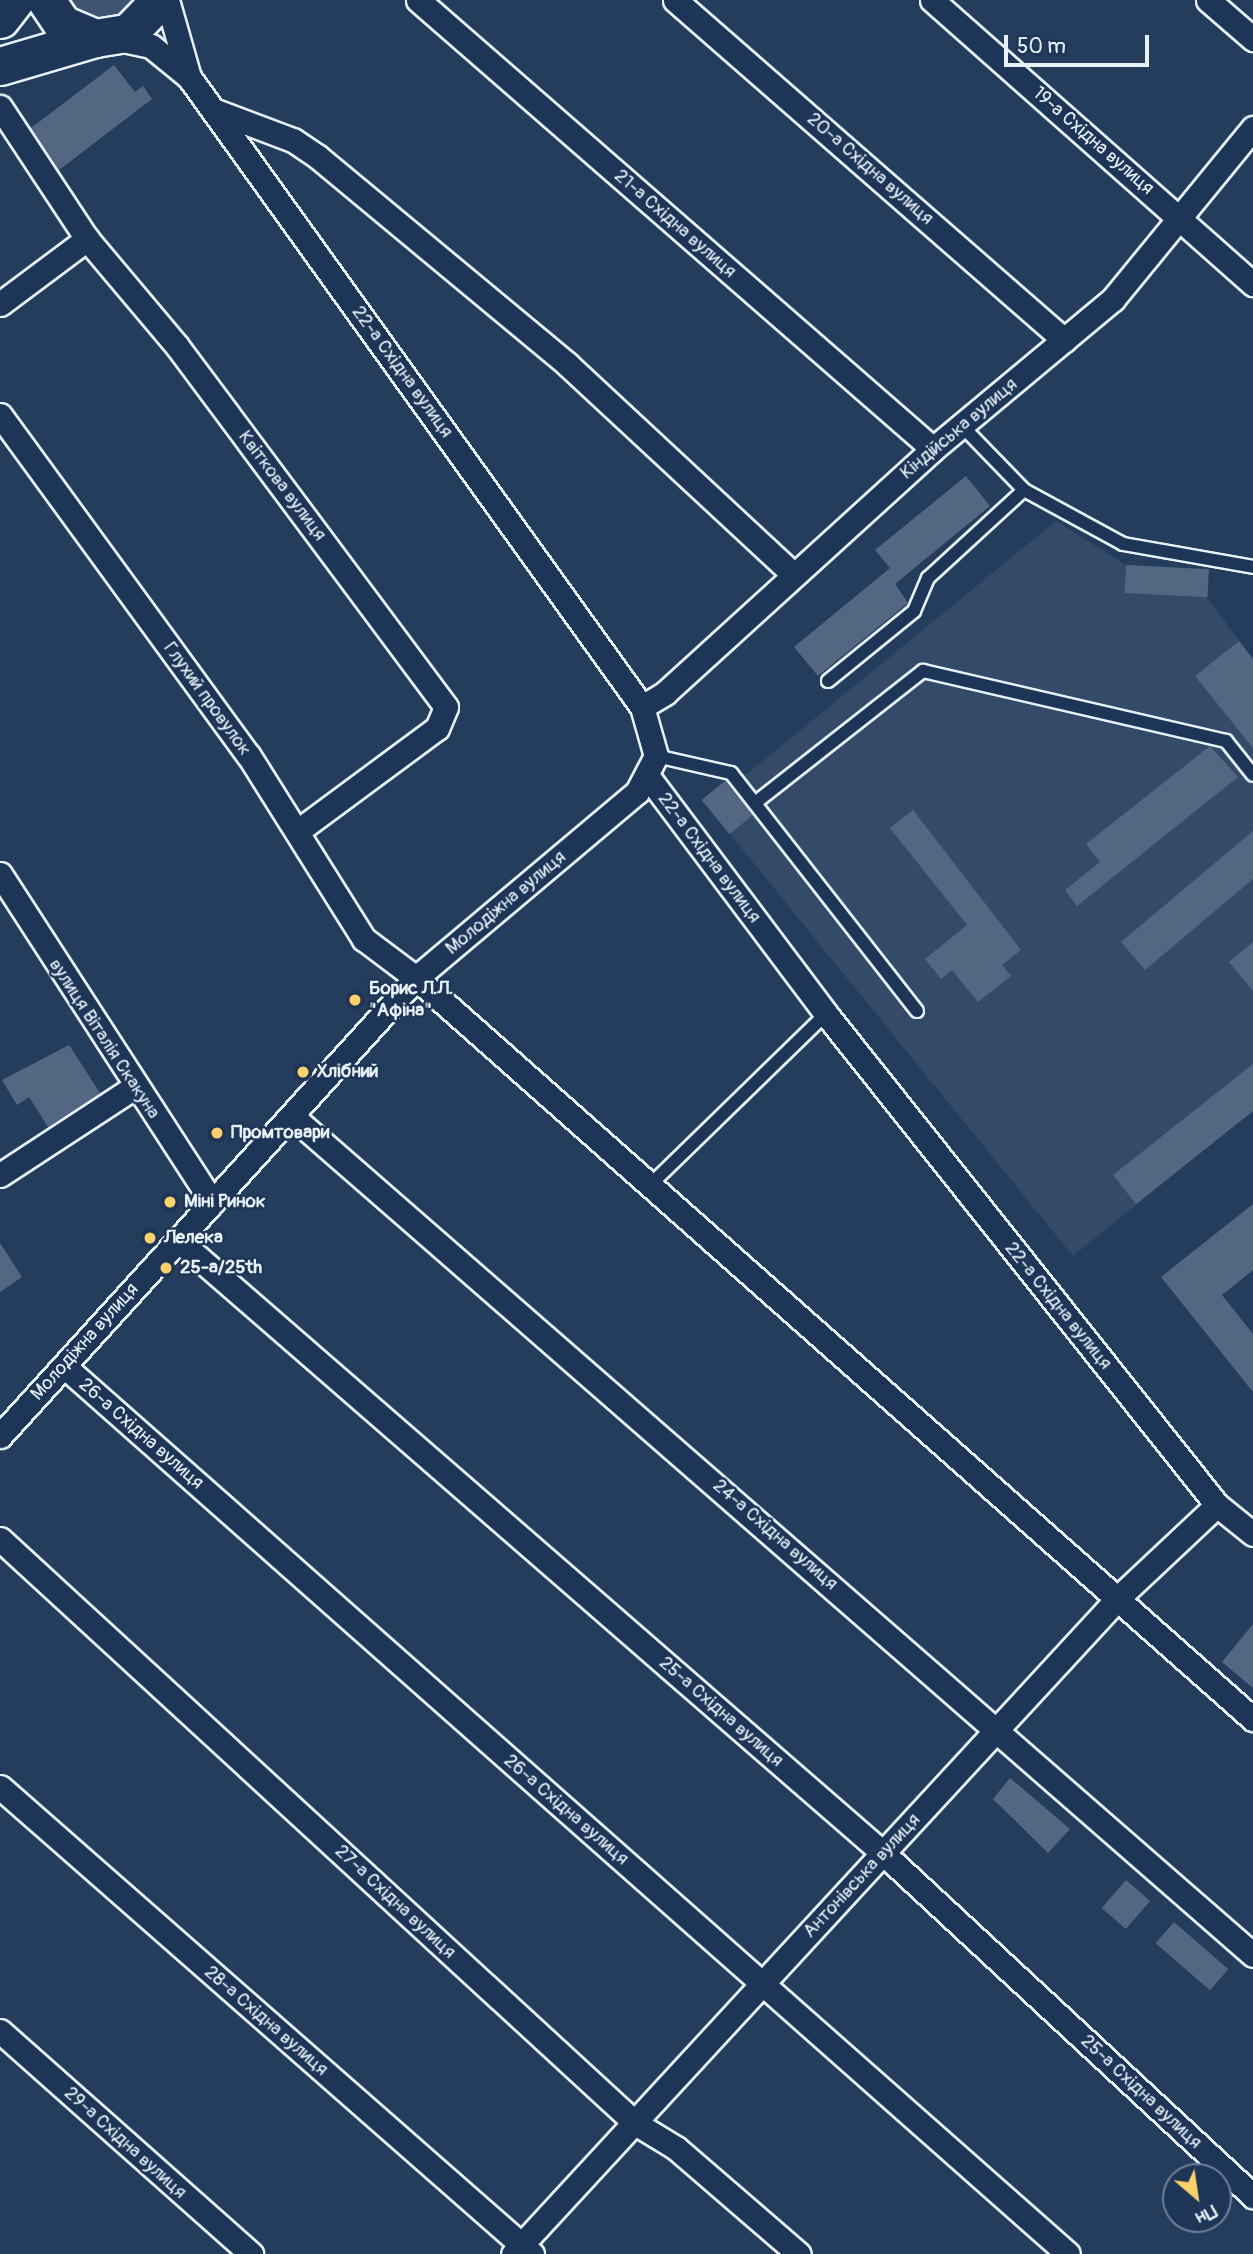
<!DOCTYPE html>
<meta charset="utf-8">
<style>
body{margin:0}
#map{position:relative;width:1253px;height:2254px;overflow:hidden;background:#253d5d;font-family:Pangolin,sans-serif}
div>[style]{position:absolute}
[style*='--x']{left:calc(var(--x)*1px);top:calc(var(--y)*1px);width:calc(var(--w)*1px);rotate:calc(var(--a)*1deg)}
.built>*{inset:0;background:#334a68}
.green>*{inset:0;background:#3e5472}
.building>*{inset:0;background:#536782;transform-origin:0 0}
.roads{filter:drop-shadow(2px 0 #e8f1f8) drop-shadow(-2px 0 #e8f1f8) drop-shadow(0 2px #e8f1f8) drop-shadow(0 -2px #e8f1f8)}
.service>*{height:12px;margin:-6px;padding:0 6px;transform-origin:6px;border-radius:6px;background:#1d3557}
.minor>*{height:23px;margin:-11.5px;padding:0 11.5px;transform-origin:11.5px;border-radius:11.5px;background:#1d3557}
.primary>*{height:37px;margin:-18.5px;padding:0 18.5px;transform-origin:18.5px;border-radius:18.5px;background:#1d3557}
.dots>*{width:19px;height:19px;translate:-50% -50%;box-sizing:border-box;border:4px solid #1d3557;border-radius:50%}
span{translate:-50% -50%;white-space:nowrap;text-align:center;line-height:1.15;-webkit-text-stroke:5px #1d3557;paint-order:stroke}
.street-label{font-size:19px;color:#e8f1f8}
.poi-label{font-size:19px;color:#e8f1f8;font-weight:700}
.left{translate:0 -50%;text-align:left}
.north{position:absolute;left:1162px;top:2163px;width:70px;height:70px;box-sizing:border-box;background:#1d3557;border:2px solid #6e8097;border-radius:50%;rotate:151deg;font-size:19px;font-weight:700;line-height:28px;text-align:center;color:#e8f1f8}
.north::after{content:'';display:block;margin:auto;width:24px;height:32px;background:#ffd166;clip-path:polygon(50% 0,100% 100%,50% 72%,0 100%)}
.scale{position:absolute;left:1004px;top:35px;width:145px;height:32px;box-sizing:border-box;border:4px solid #e8f1f8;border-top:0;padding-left:9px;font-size:21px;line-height:24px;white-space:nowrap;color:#e8f1f8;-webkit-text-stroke:5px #1d3557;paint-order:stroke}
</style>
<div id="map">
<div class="built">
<i style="clip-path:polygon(1056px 521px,1126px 565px,1209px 570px,1207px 598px,1253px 659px,1253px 1111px,1073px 1256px,703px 801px,725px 781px,747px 774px)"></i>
</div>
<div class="green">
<i style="clip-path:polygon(59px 0,150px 0,103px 28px)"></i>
</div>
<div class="building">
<i style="clip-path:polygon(114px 65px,135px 92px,143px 86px,152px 99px,59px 170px,31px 128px)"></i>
<i style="clip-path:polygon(966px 476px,990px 506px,895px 584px,908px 603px,818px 676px,794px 647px,890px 568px,875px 550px)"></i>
<i style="left:1126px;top:565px;width:83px;height:28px;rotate:3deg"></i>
<i style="clip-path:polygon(1239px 641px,1253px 659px,1253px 748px,1195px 676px)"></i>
<i style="clip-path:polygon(1210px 746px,1238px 777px,1077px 906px,1065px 890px,1100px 862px,1086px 844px)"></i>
<i style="left:725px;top:781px;width:44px;height:30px;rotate:51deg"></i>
<i style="clip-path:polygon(913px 810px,1021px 950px,1002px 965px,1011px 976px,978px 1002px,952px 970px,941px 979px,925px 959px,967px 925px,890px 828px)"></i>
<i style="clip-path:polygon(1253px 831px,1253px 879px,1145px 970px,1121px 942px)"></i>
<i style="clip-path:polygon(1253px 942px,1253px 991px,1229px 962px)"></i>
<i style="clip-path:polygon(69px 1045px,100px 1093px,48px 1127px,29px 1097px,17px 1105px,2px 1080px)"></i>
<i style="clip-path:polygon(1253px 1064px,1253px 1111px,1136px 1204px,1113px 1175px)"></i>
<i style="clip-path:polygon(1253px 1204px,1253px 1270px,1222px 1295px,1253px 1334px,1253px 1392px,1161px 1277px)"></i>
<i style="clip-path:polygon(0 1243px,22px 1277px,0 1292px)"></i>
<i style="clip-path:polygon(1253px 1624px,1253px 1688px,1222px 1662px)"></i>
<i style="clip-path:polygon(1010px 1778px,1070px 1829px,1048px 1853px,993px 1799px)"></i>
<i style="left:1126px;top:1880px;width:32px;height:37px;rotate:41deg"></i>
<i style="left:1174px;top:1922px;width:72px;height:28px;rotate:41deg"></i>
</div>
<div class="roads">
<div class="service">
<i style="--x:964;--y:428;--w:86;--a:45.9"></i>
<i style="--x:1024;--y:490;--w:113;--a:28.6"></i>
<i style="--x:1123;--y:544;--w:132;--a:10"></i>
<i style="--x:828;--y:681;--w:111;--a:-39.1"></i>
<i style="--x:914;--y:611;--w:36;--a:-67"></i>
<i style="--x:928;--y:578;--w:130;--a:-42.5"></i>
<i style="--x:656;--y:756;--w:77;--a:12.8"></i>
<i style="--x:731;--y:773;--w:302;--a:52"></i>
<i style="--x:755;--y:803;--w:214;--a:-38.2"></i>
<i style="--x:923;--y:671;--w:311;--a:13"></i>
<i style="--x:1226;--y:741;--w:43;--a:51.5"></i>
<i style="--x:648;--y:1187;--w:248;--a:-44.2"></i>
</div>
<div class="minor">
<i style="--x:167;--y:0;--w:80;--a:74.1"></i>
<i style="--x:418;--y:0;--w:683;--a:41.08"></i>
<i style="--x:675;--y:0;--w:517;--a:41.15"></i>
<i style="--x:932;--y:0;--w:429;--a:41.5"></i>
<i style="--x:1208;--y:0;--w:60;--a:40.9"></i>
<i style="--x:0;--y:107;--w:158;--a:56.6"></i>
<i style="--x:87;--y:239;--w:140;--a:49.9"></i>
<i style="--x:177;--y:346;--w:450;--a:53.3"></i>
<i style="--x:446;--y:707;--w:23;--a:113"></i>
<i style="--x:437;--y:728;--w:173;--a:143.5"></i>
<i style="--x:213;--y:110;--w:85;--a:20.6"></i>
<i style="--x:293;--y:140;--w:30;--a:34"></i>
<i style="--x:318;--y:157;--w:324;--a:39.7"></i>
<i style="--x:567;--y:364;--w:309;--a:42.9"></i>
<i style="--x:0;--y:304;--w:109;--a:-36.8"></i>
<i style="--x:0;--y:415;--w:422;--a:53.9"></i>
<i style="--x:249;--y:756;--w:216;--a:57.9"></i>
<i style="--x:364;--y:939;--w:65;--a:36.9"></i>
<i style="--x:416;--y:978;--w:1118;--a:41.52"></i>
<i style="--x:642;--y:707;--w:27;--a:-31"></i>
<i style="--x:665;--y:693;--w:362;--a:-42.3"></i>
<i style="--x:933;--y:449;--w:234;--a:-39.8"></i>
<i style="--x:1113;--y:299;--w:221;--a:-50.7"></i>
<i style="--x:649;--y:778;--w:295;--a:53.1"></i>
<i style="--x:826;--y:1014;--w:628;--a:51.47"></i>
<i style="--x:1217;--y:1505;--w:46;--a:38.9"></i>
<i style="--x:0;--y:874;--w:391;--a:57.1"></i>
<i style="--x:294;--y:1118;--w:1273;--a:41.11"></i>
<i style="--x:0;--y:1175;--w:159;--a:-33.2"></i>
<i style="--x:178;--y:1240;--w:934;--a:41.01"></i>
<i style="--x:883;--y:1853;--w:505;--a:42.83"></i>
<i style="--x:64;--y:1366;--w:1340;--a:41.49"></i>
<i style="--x:0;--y:1436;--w:619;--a:-47.75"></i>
<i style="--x:416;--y:978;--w:289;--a:-40.1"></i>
<i style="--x:637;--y:792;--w:41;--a:-62.2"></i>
<i style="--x:656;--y:756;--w:51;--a:-105.9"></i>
<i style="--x:642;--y:707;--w:776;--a:-125.72"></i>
<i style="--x:189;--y:77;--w:49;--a:-140.8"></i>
<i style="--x:151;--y:46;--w:39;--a:-168"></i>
<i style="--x:0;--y:1539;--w:863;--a:42.6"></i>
<i style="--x:635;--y:2123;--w:48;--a:31.4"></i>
<i style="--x:676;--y:2148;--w:162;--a:40.8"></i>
<i style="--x:0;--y:1787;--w:708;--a:41.28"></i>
<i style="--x:0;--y:2031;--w:336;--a:41.6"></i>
<i style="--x:513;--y:2254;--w:894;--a:-47.31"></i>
<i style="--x:1119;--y:1597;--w:134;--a:-43.2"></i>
</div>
<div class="primary">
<i style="--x:46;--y:0;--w:29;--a:56"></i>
<i style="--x:62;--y:24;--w:36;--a:23"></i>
<i style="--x:95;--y:38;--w:33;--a:-9"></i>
<i style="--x:128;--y:33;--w:46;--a:-45.9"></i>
<i style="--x:0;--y:19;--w:24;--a:-52"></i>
<i style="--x:0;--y:66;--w:99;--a:-16.4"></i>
</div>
</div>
<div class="dots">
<i style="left:355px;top:1000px;background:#ffd166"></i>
<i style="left:303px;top:1072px;background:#ffd166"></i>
<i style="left:217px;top:1133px;background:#ffd166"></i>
<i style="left:170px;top:1202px;background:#ffd166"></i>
<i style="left:150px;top:1238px;background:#ffd166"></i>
<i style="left:166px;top:1268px;background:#ffd166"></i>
</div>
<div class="street-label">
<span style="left:1093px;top:141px;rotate:41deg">19-а Східна вулиця</span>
<span style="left:870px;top:169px;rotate:41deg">20-а Східна вулиця</span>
<span style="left:675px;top:224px;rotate:41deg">21-а Східна вулиця</span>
<span style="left:402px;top:372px;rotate:54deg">22-а Східна вулиця</span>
<span style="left:959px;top:429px;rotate:-40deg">Кіндійська вулиця</span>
<span style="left:282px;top:486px;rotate:53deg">Квіткова вулиця</span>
<span style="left:207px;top:699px;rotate:54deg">Глухий провулок</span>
<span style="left:709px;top:858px;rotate:53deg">22-а Східна вулиця</span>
<span style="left:506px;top:903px;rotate:-40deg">Молодіжна вулиця</span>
<span style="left:104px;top:1039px;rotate:57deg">вулиця Віталія Скакуна</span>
<span style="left:1058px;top:1306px;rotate:51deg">22-а Східна вулиця</span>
<span style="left:85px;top:1342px;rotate:-48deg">Молодіжна вулиця</span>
<span style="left:141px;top:1434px;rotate:41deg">26-а Східна вулиця</span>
<span style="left:775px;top:1535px;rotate:41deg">24-а Східна вулиця</span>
<span style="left:721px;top:1712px;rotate:41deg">25-а Східна вулиця</span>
<span style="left:566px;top:1810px;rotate:41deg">26-а Східна вулиця</span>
<span style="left:862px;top:1876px;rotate:-47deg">Антонівська вулиця</span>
<span style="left:395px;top:1902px;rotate:43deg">27-а Східна вулиця</span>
<span style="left:266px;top:2021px;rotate:41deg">28-а Східна вулиця</span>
<span style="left:1141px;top:2092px;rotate:43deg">25-а Східна вулиця</span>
<span style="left:125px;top:2143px;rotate:42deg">29-а Східна вулиця</span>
</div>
<div class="poi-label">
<span class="left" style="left:369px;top:1000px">Борис Л.Л.<br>"Афіна"</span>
<span class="left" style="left:317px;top:1072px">Хлібний</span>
<span class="left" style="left:231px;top:1133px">Промтовари</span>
<span class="left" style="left:184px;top:1202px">Міні Ринок</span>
<span class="left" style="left:164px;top:1238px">Лелека</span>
<span class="left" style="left:180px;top:1268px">25-а/25th</span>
</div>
<div class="north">Пн</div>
<div class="scale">50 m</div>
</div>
